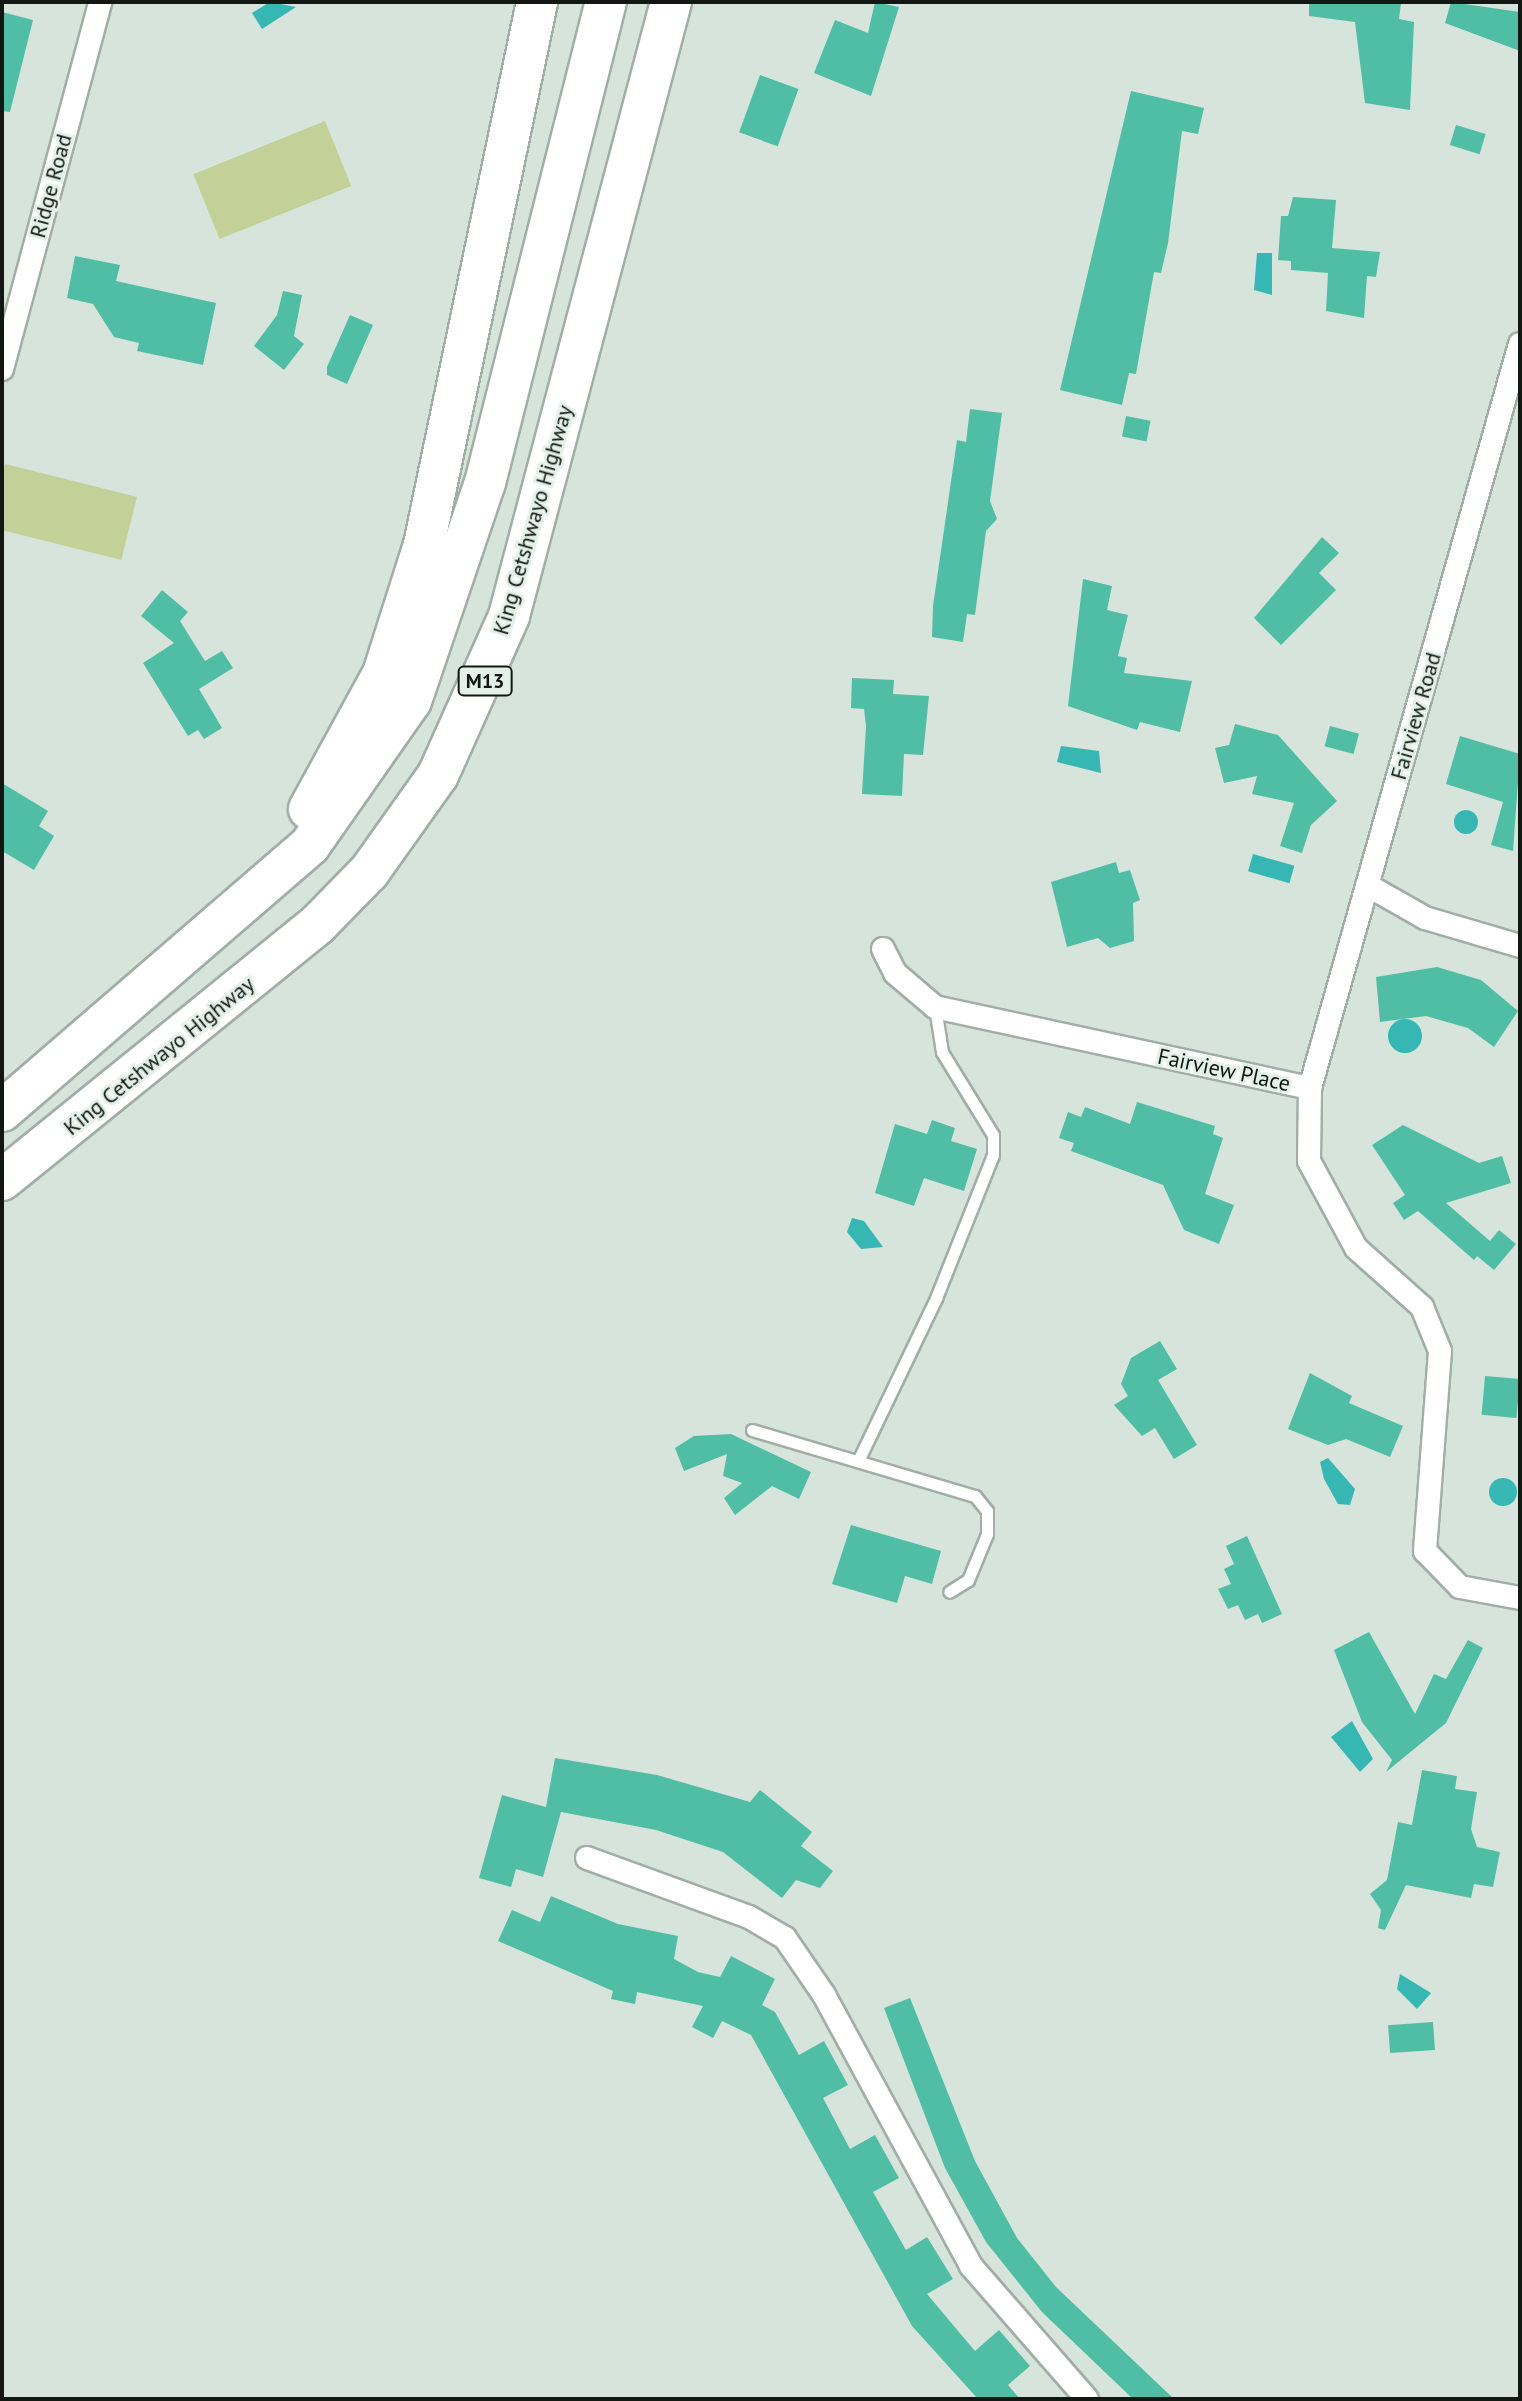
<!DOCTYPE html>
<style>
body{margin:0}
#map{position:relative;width:1522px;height:2401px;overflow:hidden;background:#d6e4db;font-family:"PT Sans",sans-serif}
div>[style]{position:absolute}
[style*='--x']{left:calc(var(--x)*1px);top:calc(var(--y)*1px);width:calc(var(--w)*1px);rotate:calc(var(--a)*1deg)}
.green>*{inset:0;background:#c3d198;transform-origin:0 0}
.water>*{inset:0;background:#36b7b4;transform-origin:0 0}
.round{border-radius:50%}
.building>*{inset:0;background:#50bea4;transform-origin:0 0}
.roads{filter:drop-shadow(2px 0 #a1aea5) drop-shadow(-2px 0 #a1aea5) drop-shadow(0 2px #a1aea5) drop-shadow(0 -2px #a1aea5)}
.lane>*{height:11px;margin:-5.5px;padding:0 5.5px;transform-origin:5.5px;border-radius:5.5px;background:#fff}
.street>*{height:22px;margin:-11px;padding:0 11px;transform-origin:11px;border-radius:11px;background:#fff}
.highway>*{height:40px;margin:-20px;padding:0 20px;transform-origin:20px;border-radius:20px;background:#fff}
span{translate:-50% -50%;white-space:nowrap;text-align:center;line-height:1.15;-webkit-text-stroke:6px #e3f1e8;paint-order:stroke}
.shield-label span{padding:2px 6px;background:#e3f1e8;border:2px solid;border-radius:6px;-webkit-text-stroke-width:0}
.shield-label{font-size:20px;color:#121714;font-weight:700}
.street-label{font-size:22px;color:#121714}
.frame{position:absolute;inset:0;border:4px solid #121714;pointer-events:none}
</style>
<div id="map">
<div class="green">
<i style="left:325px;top:121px;width:70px;height:142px;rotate:68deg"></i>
<i style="left:5px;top:464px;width:136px;height:65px;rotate:14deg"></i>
</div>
<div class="water">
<i style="clip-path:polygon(270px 2px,296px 7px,262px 29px,252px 13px)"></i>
<i style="clip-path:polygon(1257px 253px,1272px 253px,1272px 295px,1254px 290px)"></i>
<i style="clip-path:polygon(1061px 746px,1099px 751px,1101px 773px,1057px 762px)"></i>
<i class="round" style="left:1454px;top:810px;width:24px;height:24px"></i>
<i style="left:1253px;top:854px;width:43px;height:18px;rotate:16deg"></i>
<i class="round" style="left:1388px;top:1019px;width:34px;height:34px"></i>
<i style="clip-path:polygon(852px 1218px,864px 1221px,883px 1247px,861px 1249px,847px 1232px)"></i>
<i style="clip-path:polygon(1328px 1458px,1355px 1489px,1350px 1505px,1338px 1504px,1324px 1479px,1320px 1462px)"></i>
<i class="round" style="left:1489px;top:1478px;width:28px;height:28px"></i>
<i style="clip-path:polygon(1352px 1721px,1373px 1759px,1360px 1772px,1331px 1737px)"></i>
<i style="clip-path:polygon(1400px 1974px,1431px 1993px,1417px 2009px,1397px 1989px)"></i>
</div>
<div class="building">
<i style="clip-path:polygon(875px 2px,899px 7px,871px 96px,814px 73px,835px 20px,868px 33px)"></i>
<i style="clip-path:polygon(1309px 2px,1401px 3px,1399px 19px,1414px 22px,1410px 110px,1365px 103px,1355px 22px,1309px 16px)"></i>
<i style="clip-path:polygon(1451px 2px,1520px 12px,1520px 51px,1445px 23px)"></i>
<i style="clip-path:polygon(2px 12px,33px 20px,10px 112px,2px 111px)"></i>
<i style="left:760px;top:75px;width:41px;height:61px;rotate:20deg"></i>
<i style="clip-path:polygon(1131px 91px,1204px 108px,1198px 134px,1182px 131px,1168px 243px,1161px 273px,1154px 272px,1136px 374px,1129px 373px,1122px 405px,1060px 390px)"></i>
<i style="left:1456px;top:125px;width:31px;height:21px;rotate:17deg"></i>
<i style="clip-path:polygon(1293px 197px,1336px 200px,1332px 248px,1380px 252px,1376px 277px,1367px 276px,1364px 318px,1326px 311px,1328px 273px,1291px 270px,1291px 261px,1278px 260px,1281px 216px,1288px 216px)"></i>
<i style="clip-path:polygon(75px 256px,120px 265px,116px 281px,216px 303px,203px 365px,137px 351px,139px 343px,114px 337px,93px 304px,67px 298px)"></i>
<i style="clip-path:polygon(283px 291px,302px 295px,294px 336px,304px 344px,284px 370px,254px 346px,277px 315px)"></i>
<i style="clip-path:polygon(350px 315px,373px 325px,347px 384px,327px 375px,327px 367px)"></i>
<i style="clip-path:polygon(970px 409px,1002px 413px,990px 501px,997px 519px,986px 531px,975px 615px,967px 614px,963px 642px,932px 637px,933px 606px,957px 440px,966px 442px)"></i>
<i style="left:1126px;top:416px;width:25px;height:21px;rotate:11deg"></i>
<i style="clip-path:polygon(1322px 537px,1339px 553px,1319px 573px,1336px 590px,1281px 645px,1254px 618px)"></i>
<i style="clip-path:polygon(1083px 579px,1112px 586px,1107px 610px,1128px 615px,1118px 656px,1127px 658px,1124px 673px,1192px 681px,1180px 732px,1140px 722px,1137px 730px,1068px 706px)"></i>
<i style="clip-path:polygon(162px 590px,188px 612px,180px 621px,205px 661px,222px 651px,233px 668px,199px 689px,222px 728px,204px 739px,198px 730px,188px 736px,143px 663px,174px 643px,141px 616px)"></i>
<i style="clip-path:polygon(852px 678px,894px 680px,893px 694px,929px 696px,923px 755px,904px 754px,902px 796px,862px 794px,866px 726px,864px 709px,851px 708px)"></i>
<i style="clip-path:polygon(1235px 724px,1278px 735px,1337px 801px,1311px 825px,1302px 853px,1280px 846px,1294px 803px,1252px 794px,1257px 776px,1224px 783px,1215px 748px,1229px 745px)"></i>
<i style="left:1330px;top:726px;width:30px;height:21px;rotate:15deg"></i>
<i style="clip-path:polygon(1460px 736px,1520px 754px,1513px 851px,1491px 845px,1503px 802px,1446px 784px)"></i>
<i style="clip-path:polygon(2px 783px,48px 811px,39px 826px,54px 836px,34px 870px,2px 851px)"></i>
<i style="clip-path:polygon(1116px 862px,1119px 873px,1130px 870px,1140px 900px,1133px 903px,1134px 941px,1110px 948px,1098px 938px,1067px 947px,1051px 882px)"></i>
<i style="clip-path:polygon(1437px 967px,1481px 980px,1518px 1011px,1494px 1047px,1468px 1028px,1426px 1016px,1380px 1022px,1376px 977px)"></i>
<i style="clip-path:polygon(1137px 1102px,1215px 1126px,1213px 1134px,1223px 1138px,1205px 1194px,1234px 1205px,1219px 1244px,1184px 1230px,1163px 1185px,1071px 1151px,1074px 1143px,1059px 1138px,1068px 1112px,1081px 1117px,1085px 1107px,1130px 1124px)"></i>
<i style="clip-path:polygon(932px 1120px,955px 1128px,951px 1141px,977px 1149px,964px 1191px,924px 1178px,914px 1206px,875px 1193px,895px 1124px,927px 1134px)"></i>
<i style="clip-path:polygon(1403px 1125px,1479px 1163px,1502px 1156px,1511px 1183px,1446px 1203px,1490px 1241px,1499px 1230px,1516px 1244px,1494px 1270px,1477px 1256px,1485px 1246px,1474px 1260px,1418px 1211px,1404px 1220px,1393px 1203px,1405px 1195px,1372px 1145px)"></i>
<i style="clip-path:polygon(1160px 1341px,1177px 1369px,1158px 1380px,1197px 1445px,1174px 1459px,1155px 1428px,1142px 1436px,1114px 1405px,1128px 1396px,1121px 1384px,1131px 1358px)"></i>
<i style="clip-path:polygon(1310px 1373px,1352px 1396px,1349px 1403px,1403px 1426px,1390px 1457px,1346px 1439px,1328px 1445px,1288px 1429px)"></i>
<i style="left:1485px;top:1376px;width:35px;height:39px;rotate:5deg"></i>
<i style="clip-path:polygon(731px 1434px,811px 1472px,799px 1499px,772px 1486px,735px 1515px,724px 1498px,742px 1483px,723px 1476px,727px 1454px,684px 1471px,675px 1448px,694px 1436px)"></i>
<i style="clip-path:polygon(851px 1525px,941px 1551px,932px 1584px,905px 1576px,897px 1603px,832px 1584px)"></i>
<i style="clip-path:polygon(1247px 1536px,1282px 1614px,1262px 1623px,1258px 1614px,1245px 1620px,1238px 1605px,1228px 1609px,1218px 1589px,1231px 1584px,1224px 1569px,1234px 1564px,1226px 1546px)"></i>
<i style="clip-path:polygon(1369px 1632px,1415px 1714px,1434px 1674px,1446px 1679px,1468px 1640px,1483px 1648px,1446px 1723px,1386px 1772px,1392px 1760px,1362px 1722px,1334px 1650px)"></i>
<i style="clip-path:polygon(555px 1758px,657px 1775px,750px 1802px,760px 1790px,812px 1832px,801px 1846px,833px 1871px,820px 1888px,796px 1880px,782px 1898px,723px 1852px,656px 1830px,561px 1812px,543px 1877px,516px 1869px,511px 1887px,479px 1878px,502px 1795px,546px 1807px)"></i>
<i style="clip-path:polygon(1422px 1770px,1457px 1776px,1455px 1789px,1477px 1792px,1471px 1829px,1477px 1847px,1500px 1852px,1493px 1887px,1474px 1884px,1471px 1898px,1406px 1885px,1385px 1930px,1378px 1928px,1381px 1910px,1370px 1894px,1387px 1880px,1398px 1822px,1412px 1825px)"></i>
<i style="clip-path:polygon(551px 1896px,618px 1924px,678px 1936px,674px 1959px,698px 1972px,720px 1977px,731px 1956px,775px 1979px,762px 2005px,775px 2012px,799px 2055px,824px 2041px,848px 2085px,823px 2098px,850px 2149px,875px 2135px,899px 2178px,873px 2192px,906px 2250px,927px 2237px,953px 2279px,927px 2294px,975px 2351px,999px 2330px,1030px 2366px,1008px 2385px,1020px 2399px,978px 2399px,912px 2326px,751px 2035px,722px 2021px,713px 2038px,692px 2027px,703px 2006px,637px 1992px,635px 2004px,611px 1999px,613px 1991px,498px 1941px,512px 1910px,540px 1922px)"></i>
<i style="clip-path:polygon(910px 1998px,975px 2161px,1017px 2238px,1056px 2287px,1174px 2399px,1133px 2399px,1042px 2312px,986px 2242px,945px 2168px,884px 2008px)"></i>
<i style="left:1433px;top:2022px;width:28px;height:45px;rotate:86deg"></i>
</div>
<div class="roads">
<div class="lane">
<i style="--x:752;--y:1430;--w:233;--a:16.5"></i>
<i style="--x:975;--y:1496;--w:19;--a:51"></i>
<i style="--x:987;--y:1511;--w:23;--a:90"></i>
<i style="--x:987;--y:1534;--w:50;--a:112.4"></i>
<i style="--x:968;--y:1580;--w:22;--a:148"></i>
<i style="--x:858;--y:1461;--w:181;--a:-64.4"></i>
<i style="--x:936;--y:1298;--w:154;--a:-68.3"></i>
<i style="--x:993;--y:1155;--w:20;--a:-90"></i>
<i style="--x:993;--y:1135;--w:97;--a:-121.6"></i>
<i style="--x:942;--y:1052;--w:46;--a:-98.8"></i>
</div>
<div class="street">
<i style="--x:2;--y:369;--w:380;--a:-75"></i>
<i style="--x:1367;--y:885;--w:67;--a:29.6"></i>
<i style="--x:1425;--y:918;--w:99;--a:16.4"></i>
<i style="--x:883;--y:949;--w:27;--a:63"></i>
<i style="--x:895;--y:973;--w:52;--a:40.4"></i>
<i style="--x:935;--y:1007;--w:384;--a:12.2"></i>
<i style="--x:1310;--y:1088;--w:73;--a:90.8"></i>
<i style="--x:1309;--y:1161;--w:99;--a:61.6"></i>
<i style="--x:1356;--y:1248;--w:89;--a:41.8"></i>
<i style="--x:1422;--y:1307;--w:48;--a:67.8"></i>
<i style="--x:1440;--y:1351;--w:201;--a:94.3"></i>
<i style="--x:1425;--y:1551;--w:50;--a:45.8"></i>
<i style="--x:1460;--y:1587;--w:61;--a:10.4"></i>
<i style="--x:1310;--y:1088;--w:773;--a:-74.24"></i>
<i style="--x:587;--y:1858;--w:172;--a:20"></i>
<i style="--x:749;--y:1917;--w:42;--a:30.3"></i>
<i style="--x:785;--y:1938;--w:69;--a:55.6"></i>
<i style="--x:824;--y:1995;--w:308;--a:61.5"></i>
<i style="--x:971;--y:2266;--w:176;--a:48.9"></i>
</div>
<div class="highway">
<i style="--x:309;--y:809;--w:154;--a:-61.3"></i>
<i style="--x:383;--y:674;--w:135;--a:-72.4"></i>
<i style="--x:424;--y:545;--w:555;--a:-78.24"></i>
<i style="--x:2;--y:1111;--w:407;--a:-40.8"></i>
<i style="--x:310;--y:845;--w:176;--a:-55"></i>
<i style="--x:411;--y:701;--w:230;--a:-71.3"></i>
<i style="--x:485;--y:483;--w:496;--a:-75.9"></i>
<i style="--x:2;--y:1180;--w:407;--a:-39"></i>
<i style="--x:318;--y:924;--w:73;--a:-45.6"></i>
<i style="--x:369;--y:872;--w:119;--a:-54.6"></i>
<i style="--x:438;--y:775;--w:174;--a:-65.9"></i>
<i style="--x:509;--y:616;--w:635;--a:-75.22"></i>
</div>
</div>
<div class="shield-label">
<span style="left:485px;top:681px">M13</span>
</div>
<div class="street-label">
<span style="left:51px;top:186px;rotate:-75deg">Ridge Road</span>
<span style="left:533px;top:520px;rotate:-74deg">King Cetshwayo Highway</span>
<span style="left:1416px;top:716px;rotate:-74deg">Fairview Road</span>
<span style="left:159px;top:1056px;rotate:-39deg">King Cetshwayo Highway</span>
<span style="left:1224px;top:1070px;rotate:12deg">Fairview Place</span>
</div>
<div class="frame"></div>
</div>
